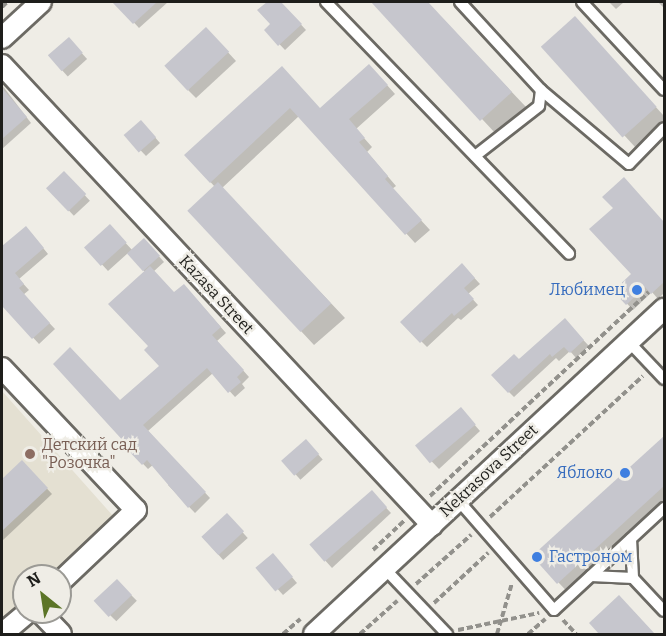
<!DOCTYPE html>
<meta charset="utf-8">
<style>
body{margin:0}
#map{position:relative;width:666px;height:636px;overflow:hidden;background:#efede6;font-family:Bitter,serif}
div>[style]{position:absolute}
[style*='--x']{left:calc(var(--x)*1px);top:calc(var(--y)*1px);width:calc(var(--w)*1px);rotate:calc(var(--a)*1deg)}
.built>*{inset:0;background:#e4e0d2}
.shadow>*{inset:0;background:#0003;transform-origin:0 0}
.building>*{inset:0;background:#c6c6cd;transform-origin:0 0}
.path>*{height:4px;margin-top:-2px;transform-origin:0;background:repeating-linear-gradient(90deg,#92918c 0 6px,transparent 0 9px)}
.roads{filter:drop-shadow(2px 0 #6c6a64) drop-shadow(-2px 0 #6c6a64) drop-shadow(0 2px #6c6a64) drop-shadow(0 -2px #6c6a64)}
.service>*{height:10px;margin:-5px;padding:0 5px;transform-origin:5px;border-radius:5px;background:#fff}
.minor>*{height:20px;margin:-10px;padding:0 10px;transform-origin:10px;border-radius:10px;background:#fff}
.dots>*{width:16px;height:16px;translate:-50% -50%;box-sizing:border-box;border:3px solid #efede6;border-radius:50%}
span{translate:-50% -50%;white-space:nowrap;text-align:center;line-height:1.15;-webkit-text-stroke:4.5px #efede6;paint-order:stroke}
.shop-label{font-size:16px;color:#366cbe}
.right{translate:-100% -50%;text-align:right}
.left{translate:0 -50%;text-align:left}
.street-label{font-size:16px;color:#1e1e1b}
.education-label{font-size:16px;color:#785e54}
.frame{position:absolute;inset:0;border:3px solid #1e1e1b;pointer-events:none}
.north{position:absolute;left:12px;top:564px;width:60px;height:60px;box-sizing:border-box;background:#efede6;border:2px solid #9b9a95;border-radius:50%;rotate:330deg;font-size:16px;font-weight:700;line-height:24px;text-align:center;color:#1e1e1b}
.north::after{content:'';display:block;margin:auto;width:21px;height:27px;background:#5c7527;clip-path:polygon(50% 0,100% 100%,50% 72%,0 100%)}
</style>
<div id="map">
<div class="built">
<i style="clip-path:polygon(2px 391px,114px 517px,52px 576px,24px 576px,24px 602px,2px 623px)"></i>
</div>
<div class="shadow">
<i style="clip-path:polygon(118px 2px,168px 2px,139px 28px,116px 3px)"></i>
<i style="clip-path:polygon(269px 2px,280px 2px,306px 30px,285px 50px,266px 30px,272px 25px,260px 10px)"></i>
<i style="clip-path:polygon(377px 2px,427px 2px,526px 107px,496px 134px,375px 4px)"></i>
<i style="clip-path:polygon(609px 2px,624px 2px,616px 9px)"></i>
<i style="clip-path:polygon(658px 2px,664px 2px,664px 8px)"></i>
<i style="clip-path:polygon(585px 29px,664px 116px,664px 120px,635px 147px,543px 47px)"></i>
<i style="clip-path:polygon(214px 37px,236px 61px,196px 98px,188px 90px)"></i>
<i style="left:69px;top:39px;width:27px;height:26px;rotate:48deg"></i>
<i style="clip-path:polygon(281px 68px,321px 110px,378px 75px,395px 94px,356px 129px,372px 147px,367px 152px,396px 186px,392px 189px,430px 230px,415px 243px,299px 116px,222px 188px,345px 318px,314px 345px,189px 211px,215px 187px,186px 155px)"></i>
<i style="clip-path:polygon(2px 85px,31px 123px,2px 149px)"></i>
<i style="clip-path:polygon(146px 127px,160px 143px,146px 156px,126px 135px)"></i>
<i style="left:64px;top:173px;width:38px;height:22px;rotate:47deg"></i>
<i style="clip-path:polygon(630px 185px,664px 224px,664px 293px,658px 299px,652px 292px,633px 310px,615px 291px,633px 274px,615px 208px)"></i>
<i style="clip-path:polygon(110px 226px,133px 251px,150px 246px,164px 262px,153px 272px,174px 294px,190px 292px,226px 333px,217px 341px,249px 377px,242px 384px,245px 388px,235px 397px,213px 373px,148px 431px,210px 498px,195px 513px,168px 485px,170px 483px,154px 464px,148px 469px,126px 446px,128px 444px,120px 402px,161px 366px,150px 346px,145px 272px,128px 253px,108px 271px,86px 247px)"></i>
<i style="clip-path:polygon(31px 233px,48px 254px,19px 279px,29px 290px,23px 295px,55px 329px,39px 344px,4px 306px,2px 308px,2px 255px)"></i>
<i style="clip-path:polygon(467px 270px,480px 284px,468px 294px,478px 305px,461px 320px,458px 318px,427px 347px,402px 322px)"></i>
<i style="clip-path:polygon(570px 326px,589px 346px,576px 358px,570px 351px,559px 361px,556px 358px,514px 397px,493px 376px)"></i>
<i style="clip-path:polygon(466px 415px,480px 431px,439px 469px,418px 447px)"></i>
<i style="clip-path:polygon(664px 438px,664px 514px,572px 597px,534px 556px)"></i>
<i style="left:306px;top:441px;width:25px;height:30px;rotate:48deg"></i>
<i style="clip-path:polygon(22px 462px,52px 494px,2px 541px,2px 481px)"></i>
<i style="clip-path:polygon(377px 498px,391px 513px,332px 568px,313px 547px)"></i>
<i style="left:227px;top:515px;width:31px;height:33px;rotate:48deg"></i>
<i style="clip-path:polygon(278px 561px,297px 583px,283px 595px,259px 568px)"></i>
<i style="left:117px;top:581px;width:28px;height:29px;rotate:45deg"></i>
<i style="clip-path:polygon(634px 612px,654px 634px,601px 634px,591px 623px)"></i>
</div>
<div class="building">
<i style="clip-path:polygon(112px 2px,157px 2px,133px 24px)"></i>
<i style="clip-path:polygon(267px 2px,281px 2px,302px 24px,278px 46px,264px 30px,270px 24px,257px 10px)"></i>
<i style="clip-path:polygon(371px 2px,428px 2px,512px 92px,480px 121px)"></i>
<i style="left:575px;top:16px;width:122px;height:46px;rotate:48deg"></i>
<i style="left:206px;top:27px;width:34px;height:57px;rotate:47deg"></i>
<i style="left:69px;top:37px;width:21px;height:28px;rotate:49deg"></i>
<i style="clip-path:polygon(369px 64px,388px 85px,349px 119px,365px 138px,359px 142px,388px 176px,385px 179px,422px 220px,405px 235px,290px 108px,210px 183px,184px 155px,282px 66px,320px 108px)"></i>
<i style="clip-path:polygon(2px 88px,27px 117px,2px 139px)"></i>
<i style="left:141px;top:120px;width:23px;height:23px;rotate:49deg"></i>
<i style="left:64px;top:171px;width:32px;height:25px;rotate:46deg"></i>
<i style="clip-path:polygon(624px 177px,664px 222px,664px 282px,651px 294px,645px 287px,626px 305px,613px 291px,631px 274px,589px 229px,613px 208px,602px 197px)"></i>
<i style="left:218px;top:182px;width:166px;height:42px;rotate:47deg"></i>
<i style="left:110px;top:224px;width:25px;height:35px;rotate:48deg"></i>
<i style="clip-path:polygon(26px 226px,44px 248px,15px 273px,24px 284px,19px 288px,50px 323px,32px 339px,2px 306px,2px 246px)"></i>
<i style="left:144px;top:238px;width:24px;height:23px;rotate:48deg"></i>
<i style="clip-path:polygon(462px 263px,475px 278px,464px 288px,474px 299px,454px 316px,452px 313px,420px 343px,400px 322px)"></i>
<i style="clip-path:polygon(150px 266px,174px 292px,184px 284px,221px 327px,212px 335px,244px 370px,237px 377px,241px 382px,228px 393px,207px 368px,143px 425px,206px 492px,188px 508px,147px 460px,142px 465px,124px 446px,126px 444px,53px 364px,70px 347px,120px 400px,159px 366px,144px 350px,148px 346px,108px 304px)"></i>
<i style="clip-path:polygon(565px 318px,584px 340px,570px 353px,564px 347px,552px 357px,550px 354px,508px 393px,491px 375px,514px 354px,519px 359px)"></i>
<i style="left:461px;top:407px;width:23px;height:60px;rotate:50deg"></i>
<i style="clip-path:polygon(664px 436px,664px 486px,557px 584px,532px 556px)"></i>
<i style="left:306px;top:439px;width:20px;height:33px;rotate:49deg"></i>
<i style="clip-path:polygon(22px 460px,48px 488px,2px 531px,2px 479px)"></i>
<i style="left:372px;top:490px;width:23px;height:83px;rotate:49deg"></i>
<i style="left:227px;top:513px;width:25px;height:35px;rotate:47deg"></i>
<i style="left:273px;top:553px;width:31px;height:23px;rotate:50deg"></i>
<i style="left:117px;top:579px;width:22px;height:32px;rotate:47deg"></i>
<i style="clip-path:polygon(619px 595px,655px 634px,599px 634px,589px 623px)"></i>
</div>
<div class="path">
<i style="--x:2;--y:7;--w:7;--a:-45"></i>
<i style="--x:430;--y:496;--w:299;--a:-43"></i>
<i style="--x:490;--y:517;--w:208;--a:-42.7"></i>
<i style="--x:373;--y:550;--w:44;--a:-43.2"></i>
<i style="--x:416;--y:584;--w:74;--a:-41.7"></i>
<i style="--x:434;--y:603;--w:74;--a:-42.8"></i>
<i style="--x:563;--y:620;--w:19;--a:47"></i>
<i style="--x:458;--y:630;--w:83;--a:-11.9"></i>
<i style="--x:283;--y:634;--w:23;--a:-41"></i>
<i style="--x:360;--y:634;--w:50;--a:-41.7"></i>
<i style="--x:497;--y:634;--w:53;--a:-73.6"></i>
<i style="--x:528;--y:634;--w:23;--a:-41"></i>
</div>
<div class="roads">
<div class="service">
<i style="--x:326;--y:2;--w:350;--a:46"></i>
<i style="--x:460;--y:2;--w:120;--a:47.4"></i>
<i style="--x:541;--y:90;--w:16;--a:97"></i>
<i style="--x:539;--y:106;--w:81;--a:142"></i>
<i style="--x:582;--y:2;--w:120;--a:47"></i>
<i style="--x:541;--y:90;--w:115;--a:40.1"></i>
<i style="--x:629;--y:164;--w:50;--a:-45.8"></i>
<i style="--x:629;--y:342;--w:51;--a:46.6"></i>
<i style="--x:458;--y:500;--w:146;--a:48.9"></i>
<i style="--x:554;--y:610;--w:150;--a:-42.8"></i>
<i style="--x:631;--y:539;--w:39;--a:87"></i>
<i style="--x:385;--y:569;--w:90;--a:46.4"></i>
<i style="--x:591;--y:576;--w:42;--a:2.7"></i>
<i style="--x:633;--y:578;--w:45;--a:46.8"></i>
</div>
<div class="minor">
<i style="--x:2;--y:38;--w:53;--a:-42.7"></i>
<i style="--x:2;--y:65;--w:630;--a:46.93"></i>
<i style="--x:2;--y:368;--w:195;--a:46.7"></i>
<i style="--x:136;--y:510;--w:105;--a:136.5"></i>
<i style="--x:40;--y:612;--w:30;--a:46"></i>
<i style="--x:2;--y:634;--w:34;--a:-40"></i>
<i style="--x:314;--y:634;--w:478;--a:-42.9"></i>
</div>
</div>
<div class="dots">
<i style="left:637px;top:290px;background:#3f7fe0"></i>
<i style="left:30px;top:454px;background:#8d6e63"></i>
<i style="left:625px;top:473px;background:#3f7fe0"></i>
<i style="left:537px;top:557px;background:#3f7fe0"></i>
</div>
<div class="shop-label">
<span class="right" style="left:625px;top:290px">Любимец</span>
<span class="right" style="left:613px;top:473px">Яблоко</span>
<span class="left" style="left:549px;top:557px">Гастроном</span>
</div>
<div class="street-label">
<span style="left:216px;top:295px;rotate:47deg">Kazasa Street</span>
<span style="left:489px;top:471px;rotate:-43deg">Nekrasova Street</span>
</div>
<div class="education-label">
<span class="left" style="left:42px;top:454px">Детский сад<br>"Розочка"</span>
</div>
<div class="frame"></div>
<div class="north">N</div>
</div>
